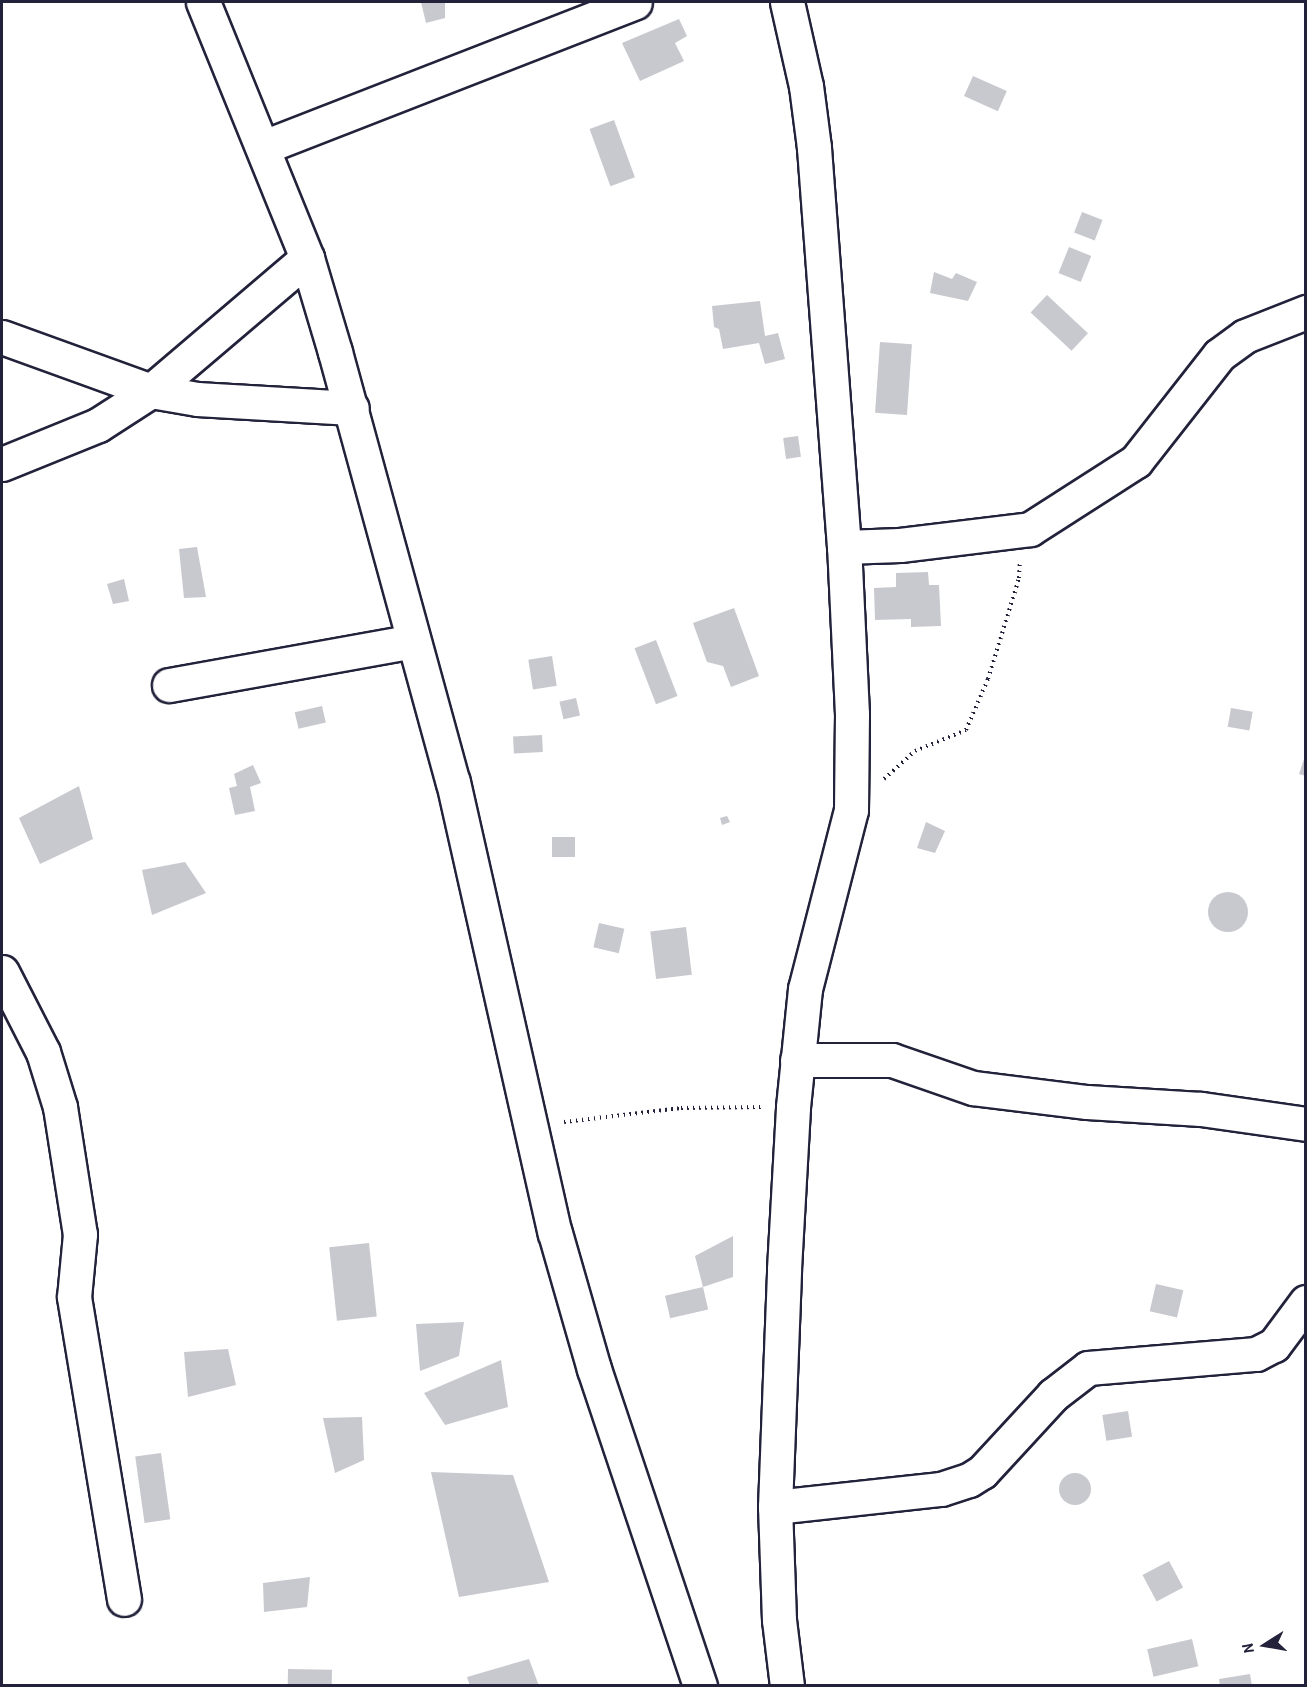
<!DOCTYPE html>
<style>
body{margin:0}
#map{position:relative;width:1307px;height:1687px;overflow:hidden;background:#fff;font-family:"Patrick Hand",sans-serif}
div>[style]{position:absolute}
[style*='--x']{left:calc(var(--x)*1px);top:calc(var(--y)*1px);width:calc(var(--w)*1px);rotate:calc(var(--a)*1deg)}
.building>*{inset:0;background:#c8c8cf;transform-origin:0 0}
.round{border-radius:50%}
.path>*{height:4px;margin-top:-2px;transform-origin:0;background:repeating-linear-gradient(90deg,#22223b 0 1.5px,transparent 0 6px)}
.roads{filter:drop-shadow(2px 0 #22223b) drop-shadow(-2px 0 #22223b) drop-shadow(0 2px #22223b) drop-shadow(0 -2px #22223b)}
.minor>*{height:33px;margin:-16.5px;padding:0 16.5px;transform-origin:16.5px;border-radius:16.5px;background:#fff}
span{translate:-50% -50%;white-space:nowrap;text-align:center;line-height:1.15;-webkit-text-stroke:5px #fff;paint-order:stroke}
.frame{position:absolute;inset:0;border:3px solid #22223b;pointer-events:none}
.north{position:absolute;left:1235px;top:1615px;width:60px;height:60px;-webkit-text-stroke:4px #fff;paint-order:stroke;rotate:259deg;font-size:16px;font-weight:700;line-height:24px;text-align:center;color:#22223b}
.north::after{content:'';display:block;margin:auto;width:21px;height:27px;background:#22223b;clip-path:polygon(50% 0,100% 100%,50% 72%,0 100%)}
</style>
<div id="map">
<div class="building">
<i style="clip-path:polygon(421px 2px,445px 2px,445px 18px,426px 23px)"></i>
<i style="clip-path:polygon(679px 19px,687px 36px,675px 43px,684px 61px,640px 81px,622px 43px)"></i>
<i style="left:973px;top:76px;width:37px;height:22px;rotate:24deg"></i>
<i style="left:614px;top:120px;width:61px;height:26px;rotate:70deg"></i>
<i style="left:1082px;top:212px;width:22px;height:22px;rotate:21deg"></i>
<i style="left:1069px;top:247px;width:24px;height:28px;rotate:22deg"></i>
<i style="clip-path:polygon(934px 272px,952px 279px,956px 273px,977px 282px,968px 301px,930px 293px)"></i>
<i style="left:1047px;top:295px;width:56px;height:24px;rotate:43deg"></i>
<i style="clip-path:polygon(760px 301px,765px 336px,778px 333px,785px 359px,765px 364px,759px 343px,723px 349px,719px 329px,714px 327px,712px 306px)"></i>
<i style="left:880px;top:342px;width:32px;height:71px;rotate:4deg"></i>
<i style="left:798px;top:436px;width:21px;height:15px;rotate:82deg"></i>
<i style="clip-path:polygon(197px 547px,206px 597px,184px 598px,179px 549px)"></i>
<i style="clip-path:polygon(928px 572px,929px 585px,939px 585px,941px 626px,911px 627px,911px 619px,875px 620px,874px 588px,896px 587px,896px 573px)"></i>
<i style="clip-path:polygon(124px 579px,129px 601px,113px 604px,107px 584px)"></i>
<i style="clip-path:polygon(734px 608px,759px 676px,731px 687px,723px 666px,707px 662px,693px 623px)"></i>
<i style="left:656px;top:640px;width:60px;height:23px;rotate:69deg"></i>
<i style="left:552px;top:656px;width:30px;height:24px;rotate:81deg"></i>
<i style="left:576px;top:698px;width:18px;height:17px;rotate:77deg"></i>
<i style="left:322px;top:706px;width:17px;height:28px;rotate:77deg"></i>
<i style="left:1231px;top:708px;width:22px;height:19px;rotate:10deg"></i>
<i style="left:542px;top:735px;width:17px;height:29px;rotate:87deg"></i>
<i style="clip-path:polygon(1305px 756px,1306px 756px,1306px 776px,1299px 774px)"></i>
<i style="clip-path:polygon(253px 765px,261px 783px,250px 787px,255px 811px,235px 815px,229px 788px,237px 786px,234px 774px)"></i>
<i style="clip-path:polygon(79px 786px,93px 839px,40px 864px,19px 818px)"></i>
<i style="clip-path:polygon(727px 816px,730px 822px,722px 825px,720px 818px)"></i>
<i style="clip-path:polygon(926px 822px,945px 831px,935px 853px,917px 848px)"></i>
<i style="left:552px;top:837px;width:23px;height:20px"></i>
<i style="clip-path:polygon(185px 862px,206px 893px,152px 915px,142px 870px)"></i>
<i class="round" style="left:1208px;top:892px;width:40px;height:40px"></i>
<i style="left:599px;top:923px;width:26px;height:25px;rotate:13deg"></i>
<i style="left:686px;top:927px;width:48px;height:36px;rotate:83deg"></i>
<i style="clip-path:polygon(733px 1236px,733px 1277px,703px 1287px,695px 1256px)"></i>
<i style="left:369px;top:1243px;width:74px;height:40px;rotate:84deg"></i>
<i style="left:1156px;top:1284px;width:28px;height:28px;rotate:13deg"></i>
<i style="left:703px;top:1287px;width:23px;height:39px;rotate:77deg"></i>
<i style="clip-path:polygon(464px 1322px,459px 1356px,420px 1371px,416px 1324px)"></i>
<i style="clip-path:polygon(228px 1349px,236px 1385px,188px 1397px,184px 1352px)"></i>
<i style="clip-path:polygon(501px 1360px,508px 1407px,445px 1425px,424px 1393px)"></i>
<i style="left:1128px;top:1411px;width:26px;height:26px;rotate:81deg"></i>
<i style="clip-path:polygon(362px 1417px,364px 1460px,335px 1473px,323px 1418px)"></i>
<i style="left:161px;top:1453px;width:67px;height:26px;rotate:82deg"></i>
<i style="clip-path:polygon(431px 1472px,513px 1475px,549px 1582px,459px 1597px)"></i>
<i class="round" style="left:1059px;top:1473px;width:32px;height:32px"></i>
<i style="left:1169px;top:1561px;width:30px;height:30px;rotate:62deg"></i>
<i style="clip-path:polygon(310px 1577px,307px 1607px,264px 1612px,263px 1583px)"></i>
<i style="left:1192px;top:1639px;width:28px;height:46px;rotate:77deg"></i>
<i style="clip-path:polygon(529px 1659px,539px 1686px,470px 1686px,467px 1677px)"></i>
<i style="left:288px;top:1669px;width:44px;height:17px;rotate:1deg"></i>
<i style="clip-path:polygon(1250px 1674px,1252px 1686px,1220px 1686px,1219px 1679px)"></i>
</div>
<div class="path">
<i style="--x:884;--y:779;--w:42;--a:-42.1"></i>
<i style="--x:915;--y:751;--w:55;--a:-22.4"></i>
<i style="--x:966;--y:730;--w:56;--a:-66.7"></i>
<i style="--x:988;--y:679;--w:106;--a:-72.9"></i>
<i style="--x:1019;--y:578;--w:17;--a:-87"></i>
<i style="--x:564;--y:1122;--w:118;--a:-6.8"></i>
<i style="--x:681;--y:1108;--w:81;--a:-0.7"></i>
</div>
<div class="roads">
<div class="minor">
<i style="--x:203;--y:2;--w:276;--a:67.9"></i>
<i style="--x:307;--y:258;--w:98;--a:73.4"></i>
<i style="--x:335;--y:352;--w:446;--a:74.7"></i>
<i style="--x:453;--y:782;--w:462;--a:77.3"></i>
<i style="--x:555;--y:1233;--w:141;--a:74"></i>
<i style="--x:594;--y:1369;--w:334;--a:71.5"></i>
<i style="--x:787;--y:2;--w:86;--a:77.3"></i>
<i style="--x:806;--y:86;--w:63;--a:82.6"></i>
<i style="--x:814;--y:148;--w:400;--a:85.7"></i>
<i style="--x:264;--y:147;--w:398;--a:-21.3"></i>
<i style="--x:2;--y:337;--w:158;--a:19.9"></i>
<i style="--x:151;--y:391;--w:47;--a:9.9"></i>
<i style="--x:197;--y:399;--w:155;--a:3.3"></i>
<i style="--x:2;--y:464;--w:104;--a:-22.1"></i>
<i style="--x:98;--y:425;--w:63;--a:-32.7"></i>
<i style="--x:151;--y:391;--w:205;--a:-40.4"></i>
<i style="--x:169;--y:685;--w:248;--a:-10.2"></i>
<i style="--x:2;--y:972;--w:90;--a:62.9"></i>
<i style="--x:43;--y:1052;--w:58;--a:72.8"></i>
<i style="--x:60;--y:1107;--w:129;--a:81.1"></i>
<i style="--x:80;--y:1234;--w:63;--a:95.4"></i>
<i style="--x:74;--y:1297;--w:306;--a:80.6"></i>
<i style="--x:797;--y:1060;--w:95;--a:0"></i>
<i style="--x:892;--y:1060;--w:86;--a:19.1"></i>
<i style="--x:973;--y:1088;--w:115;--a:7"></i>
<i style="--x:1087;--y:1102;--w:114;--a:3.5"></i>
<i style="--x:1201;--y:1109;--w:106;--a:8.1"></i>
<i style="--x:775;--y:1507;--w:167;--a:-6.2"></i>
<i style="--x:941;--y:1489;--w:29;--a:-18"></i>
<i style="--x:969;--y:1480;--w:15;--a:-32"></i>
<i style="--x:982;--y:1472;--w:105;--a:-47.3"></i>
<i style="--x:1053;--y:1395;--w:44;--a:-37.6"></i>
<i style="--x:1088;--y:1368;--w:169;--a:-4.8"></i>
<i style="--x:1256;--y:1354;--w:20;--a:-27"></i>
<i style="--x:1274;--y:1345;--w:54;--a:-53.3"></i>
<i style="--x:787;--y:1686;--w:66;--a:-96.9"></i>
<i style="--x:779;--y:1620;--w:113;--a:-92"></i>
<i style="--x:775;--y:1507;--w:238;--a:-87.8"></i>
<i style="--x:784;--y:1269;--w:162;--a:-86.8"></i>
<i style="--x:793;--y:1107;--w:119;--a:-84.2"></i>
<i style="--x:805;--y:989;--w:185;--a:-75.6"></i>
<i style="--x:851;--y:810;--w:96;--a:-89.4"></i>
<i style="--x:852;--y:714;--w:167;--a:-92.7"></i>
<i style="--x:844;--y:547;--w:56;--a:-2"></i>
<i style="--x:900;--y:545;--w:131;--a:-7"></i>
<i style="--x:1030;--y:529;--w:126;--a:-32.7"></i>
<i style="--x:1136;--y:461;--w:135;--a:-51.9"></i>
<i style="--x:1219;--y:355;--w:32;--a:-36"></i>
<i style="--x:1245;--y:336;--w:66;--a:-21.5"></i>
</div>
</div>
<div class="frame"></div>
<div class="north">N</div>
</div>
